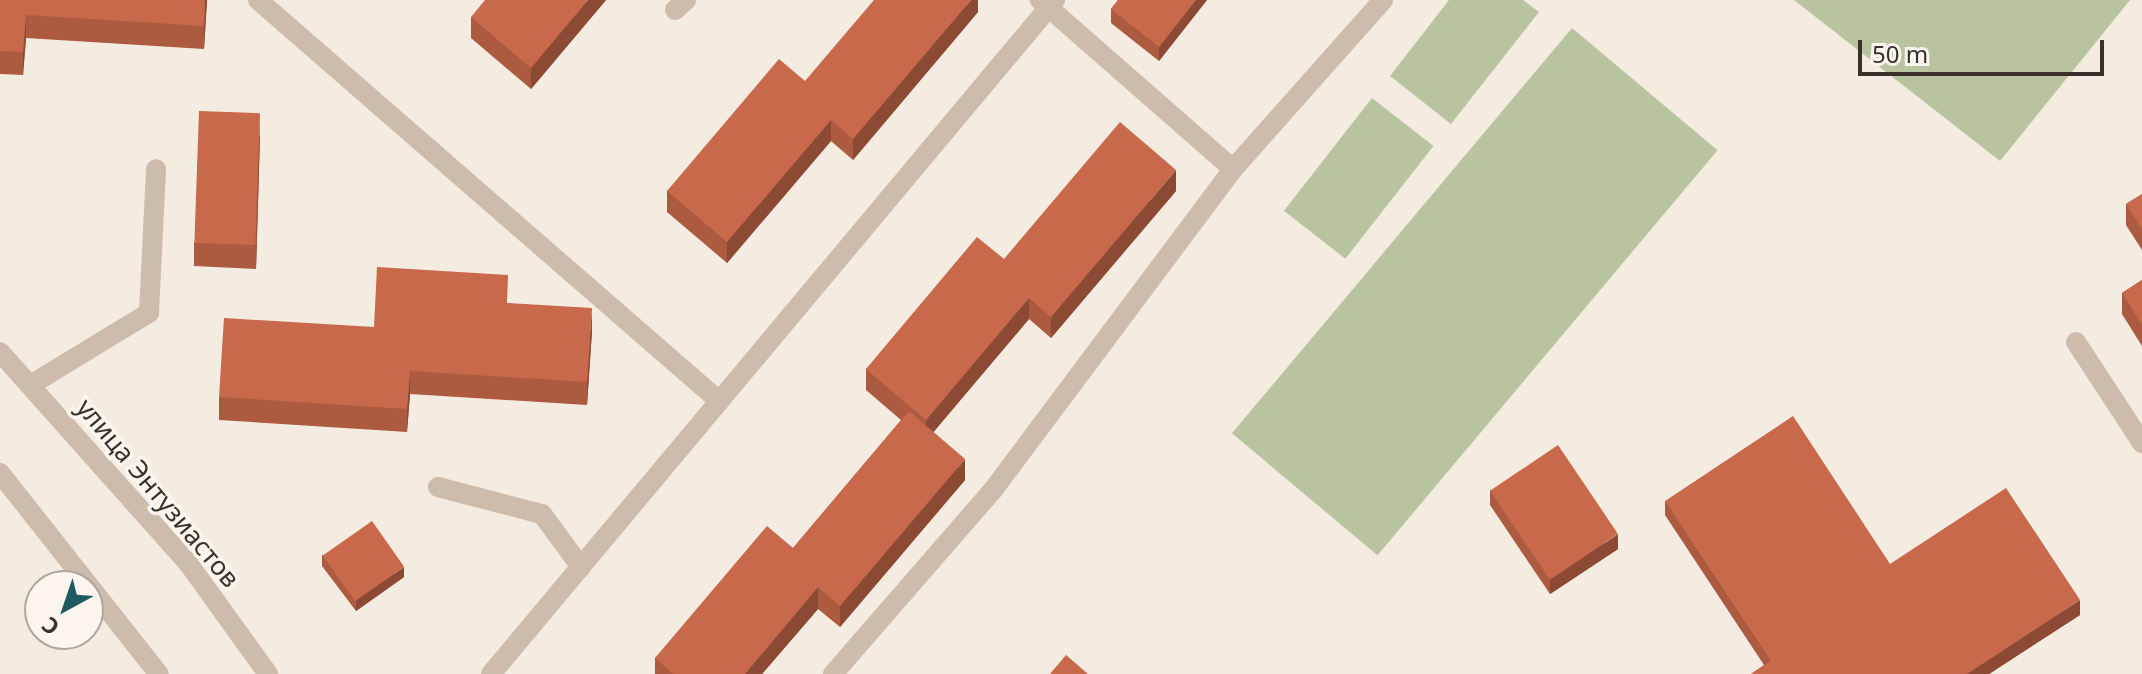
<!DOCTYPE html>
<meta charset="utf-8">
<style>
body{margin:0}
#map{position:relative;width:2142px;height:674px;overflow:hidden;background:#f4ebe1;font-family:"Noto Sans",sans-serif}
div>[style]{position:absolute}
[style*='--x']{left:calc(var(--x)*1px);top:calc(var(--y)*1px);width:calc(var(--w)*1px);rotate:calc(var(--a)*1deg)}
.green>*{inset:0;background:#b8c4a0;transform-origin:0 0}
.minor>*{height:20px;margin:-10px;padding:0 10px;transform-origin:10px;border-radius:10px;background:#cdbbac}
.wall>*{inset:0;background:#ac5a40}
.shaded-wall>*{inset:0;background:#8c4a34}
.building>*{inset:0;background:#c8694b;transform-origin:0 0}
span{translate:-50% -50%;white-space:nowrap;text-align:center;line-height:1.15;-webkit-text-stroke:7px #fbf5ee;paint-order:stroke}
.street-label{font-size:26px;color:#3b302b}
.north{position:absolute;left:24px;top:570px;width:80px;height:80px;box-sizing:border-box;background:#fbf5ee;border:2px solid #aea6a0;border-radius:50%;rotate:220deg;font-size:22px;font-weight:700;line-height:32px;text-align:center;color:#3b302b}
.north::after{content:'';display:block;margin:auto;width:28px;height:36px;background:#1f5a5e;clip-path:polygon(50% 0,100% 100%,50% 72%,0 100%)}
.scale{position:absolute;left:1858px;top:40px;width:246px;height:36px;box-sizing:border-box;border:4px solid #3b302b;border-top:0;padding-left:10px;font-size:24px;line-height:28px;white-space:nowrap;color:#3b302b;-webkit-text-stroke:6px #fbf5ee;paint-order:stroke}
</style>
<div id="map">
<div class="green">
<i style="clip-path:polygon(1449px 0,1523px 0,1539px 12px,1451px 124px,1390px 76px)"></i>
<i style="clip-path:polygon(1794px 0,2130px 0,2000px 161px)"></i>
<i style="left:1572px;top:28px;width:190px;height:529px;rotate:40deg"></i>
<i style="left:1372px;top:98px;width:78px;height:143px;rotate:38deg"></i>
</div>
<div class="minor">
<i style="--x:258;--y:0;--w:610;--a:41.01"></i>
<i style="--x:675;--y:10;--w:15;--a:-42"></i>
<i style="--x:1233;--y:169;--w:226;--a:-48.4"></i>
<i style="--x:2076;--y:342;--w:121;--a:56.8"></i>
<i style="--x:0;--y:352;--w:283;--a:48.3"></i>
<i style="--x:188;--y:563;--w:137;--a:54.2"></i>
<i style="--x:32;--y:384;--w:137;--a:-31.3"></i>
<i style="--x:149;--y:313;--w:144;--a:-87.2"></i>
<i style="--x:0;--y:473;--w:256;--a:51.7"></i>
<i style="--x:438;--y:487;--w:107;--a:14.6"></i>
<i style="--x:542;--y:514;--w:66;--a:53.7"></i>
<i style="--x:491;--y:674;--w:879;--a:-50.08"></i>
<i style="--x:833;--y:674;--w:244;--a:-49"></i>
<i style="--x:993;--y:490;--w:401;--a:-53.2"></i>
<i style="--x:1233;--y:169;--w:257;--a:-138.8"></i>
</div>
<div class="wall">
<i style="clip-path:polygon(0 0,207px 0,204px 49px,26px 38px,23px 75px,0 74px)"></i>
<i style="clip-path:polygon(606px 0,531px 89px,471px 38px,471px 17px)"></i>
<i style="clip-path:polygon(978px 0,978px 12px,853px 160px,831px 141px,727px 263px,667px 212px,667px 191px,805px 81px)"></i>
<i style="clip-path:polygon(1118px 0,1207px 0,1159px 61px,1111px 23px,1111px 9px)"></i>
<i style="clip-path:polygon(260px 136px,256px 269px,194px 266px,194px 243px)"></i>
<i style="clip-path:polygon(1176px 191px,1051px 338px,1029px 319px,933px 432px,965px 480px,840px 627px,818px 609px,762px 674px,655px 674px,655px 658px,793px 548px,901px 420px,866px 390px,866px 369px,1004px 259px)"></i>
<i style="clip-path:polygon(2142px 194px,2142px 250px,2126px 225px,2126px 204px)"></i>
<i style="clip-path:polygon(2142px 280px,2142px 346px,2122px 314px,2122px 293px)"></i>
<i style="clip-path:polygon(508px 303px,592px 331px,587px 405px,410px 394px,407px 432px,219px 420px,219px 397px,374px 327px)"></i>
<i style="clip-path:polygon(1490px 490px,1618px 549px,1550px 594px,1490px 505px)"></i>
<i style="clip-path:polygon(1665px 501px,1890px 564px,2080px 615px,1989px 674px,1751px 674px,1764px 665px,1665px 515px)"></i>
<i style="clip-path:polygon(322px 555px,404px 577px,356px 611px,322px 566px)"></i>
</div>
<div class="shaded-wall">
<i style="clip-path:polygon(205px 0,207px 0,204px 49px,204px 26px)"></i>
<i style="clip-path:polygon(588px 0,606px 0,531px 89px,531px 68px)"></i>
<i style="clip-path:polygon(971px 0,978px 0,978px 12px,853px 160px,853px 139px)"></i>
<i style="clip-path:polygon(1196px 0,1207px 0,1159px 61px,1159px 47px)"></i>
<i style="clip-path:polygon(26px 15px,26px 38px,23px 75px,23px 52px)"></i>
<i style="clip-path:polygon(260px 113px,260px 136px,256px 269px,256px 246px)"></i>
<i style="clip-path:polygon(831px 120px,831px 141px,727px 263px,727px 242px)"></i>
<i style="clip-path:polygon(1176px 170px,1176px 191px,1051px 338px,1051px 317px)"></i>
<i style="clip-path:polygon(1029px 298px,1029px 319px,926px 441px,926px 420px)"></i>
<i style="clip-path:polygon(592px 308px,592px 331px,587px 405px,587px 382px)"></i>
<i style="clip-path:polygon(410px 371px,410px 394px,407px 432px,407px 409px)"></i>
<i style="clip-path:polygon(965px 459px,965px 480px,840px 627px,840px 606px)"></i>
<i style="clip-path:polygon(1618px 534px,1618px 549px,1550px 594px,1550px 580px)"></i>
<i style="clip-path:polygon(404px 567px,404px 577px,356px 611px,356px 600px)"></i>
<i style="clip-path:polygon(818px 587px,818px 609px,762px 674px,745px 674px)"></i>
<i style="clip-path:polygon(2080px 600px,2080px 615px,1989px 674px,1967px 674px)"></i>
</div>
<div class="building">
<i style="clip-path:polygon(0 0,205px 0,204px 26px,26px 15px,23px 52px,0 51px)"></i>
<i style="clip-path:polygon(485px 0,588px 0,531px 68px,471px 17px)"></i>
<i style="clip-path:polygon(874px 0,971px 0,853px 139px,831px 120px,727px 242px,667px 191px,779px 59px,805px 81px)"></i>
<i style="clip-path:polygon(1118px 0,1196px 0,1159px 47px,1111px 9px)"></i>
<i style="left:199px;top:111px;width:61px;height:132px;rotate:2deg"></i>
<i style="clip-path:polygon(1120px 122px,1176px 170px,1051px 317px,1029px 298px,926px 420px,866px 369px,977px 237px,1004px 259px)"></i>
<i style="clip-path:polygon(2142px 194px,2142px 229px,2126px 204px)"></i>
<i style="clip-path:polygon(377px 267px,508px 275px,507px 303px,592px 308px,587px 382px,410px 371px,407px 409px,219px 397px,224px 318px,374px 327px)"></i>
<i style="clip-path:polygon(2142px 280px,2142px 325px,2122px 293px)"></i>
<i style="clip-path:polygon(909px 411px,965px 459px,840px 606px,818px 587px,745px 674px,673px 674px,655px 658px,767px 526px,793px 548px)"></i>
<i style="clip-path:polygon(1793px 416px,1890px 564px,2006px 488px,2080px 600px,1967px 674px,1751px 674px,1771px 661px,1665px 501px)"></i>
<i style="left:1558px;top:445px;width:107px;height:82px;rotate:56deg"></i>
<i style="left:372px;top:521px;width:56px;height:60px;rotate:55deg"></i>
<i style="clip-path:polygon(1066px 655px,1088px 674px,1050px 674px)"></i>
</div>
<div class="street-label">
<span style="left:158px;top:493px;rotate:50deg">улица Энтузиастов</span>
</div>
<div class="north">С</div>
<div class="scale">50 m</div>
</div>
